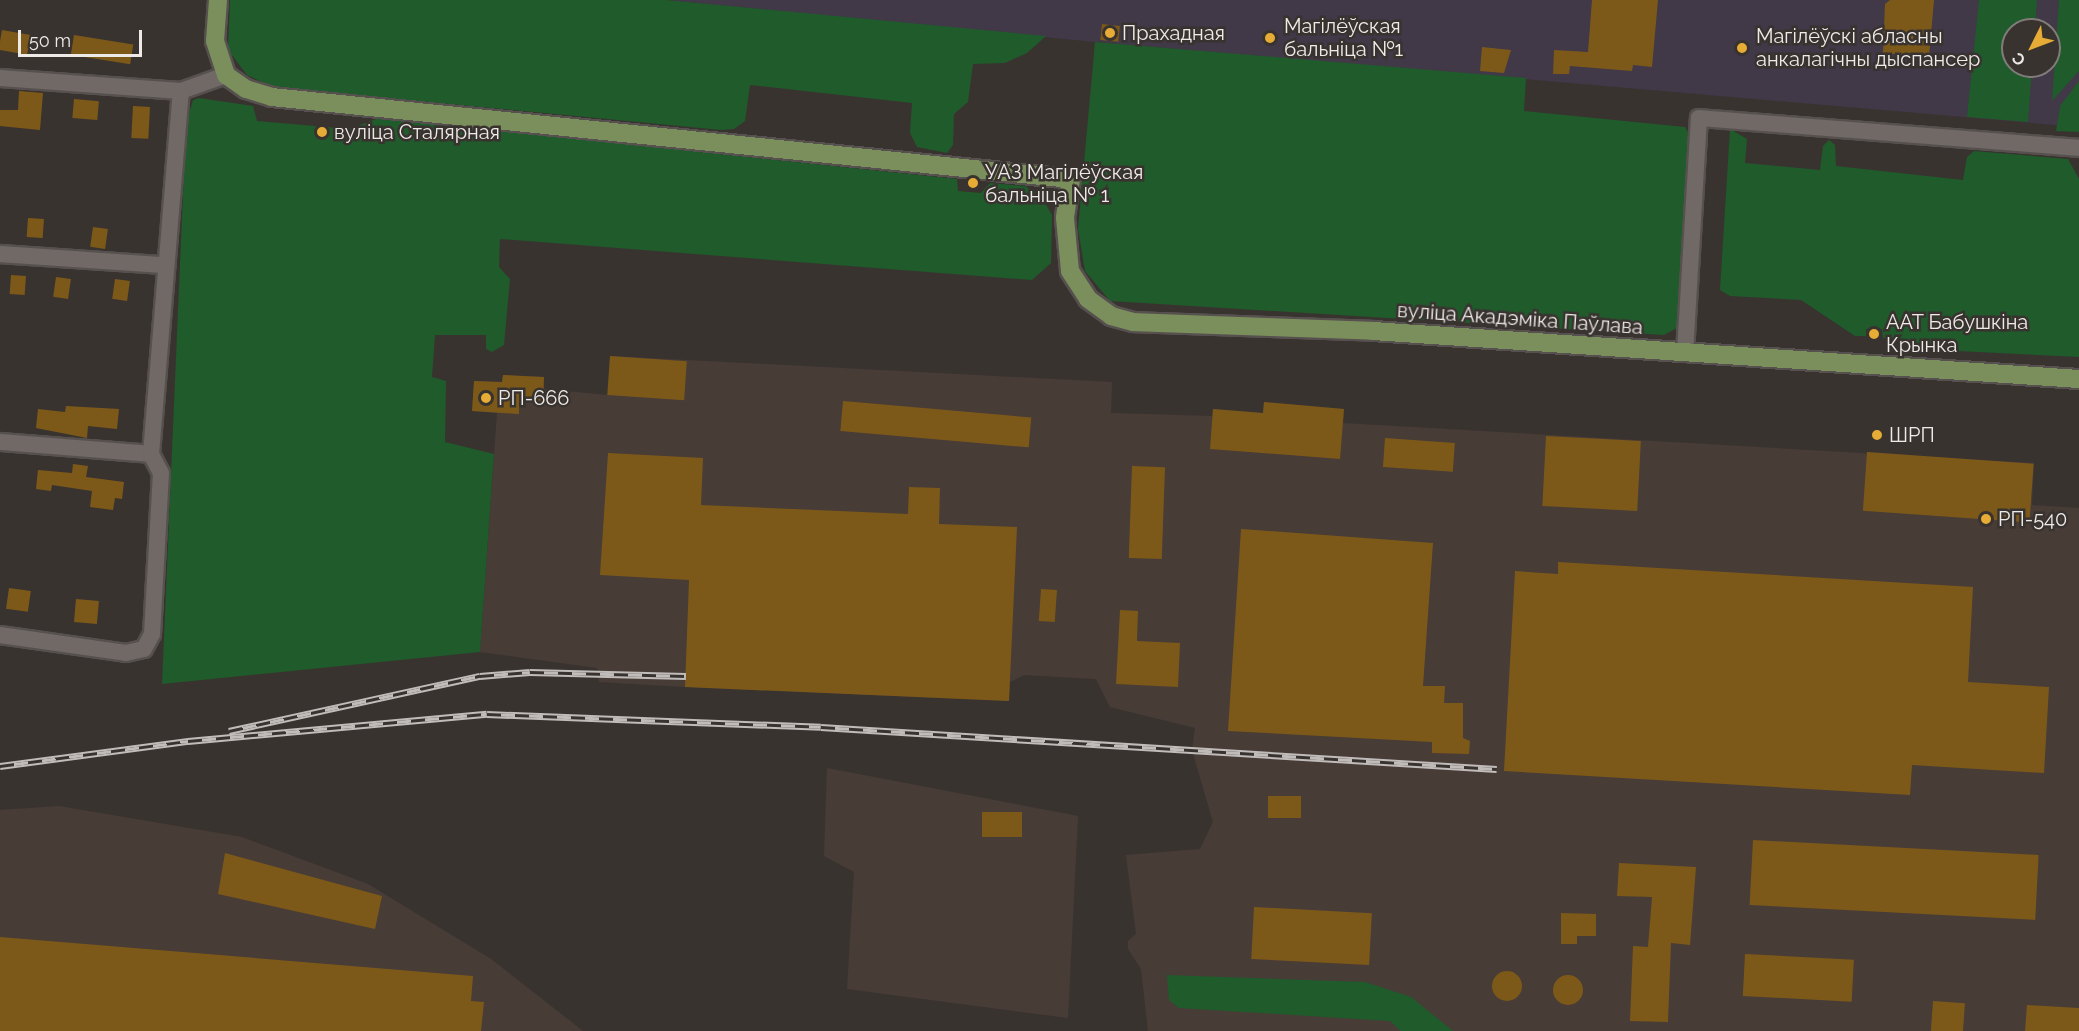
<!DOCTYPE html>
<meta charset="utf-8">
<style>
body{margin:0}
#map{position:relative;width:2079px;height:1031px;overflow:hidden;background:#393330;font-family:Raleway,sans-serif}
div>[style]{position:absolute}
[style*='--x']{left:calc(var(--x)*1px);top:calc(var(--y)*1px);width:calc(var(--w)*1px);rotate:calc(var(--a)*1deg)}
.built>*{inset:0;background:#483c37}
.medical>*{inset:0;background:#413848}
.green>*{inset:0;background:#1f5b2b}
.building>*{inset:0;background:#7d5919;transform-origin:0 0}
.round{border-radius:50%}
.roads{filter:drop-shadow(2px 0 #56504e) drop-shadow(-2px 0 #56504e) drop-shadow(0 2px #56504e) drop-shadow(0 -2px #56504e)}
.minor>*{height:16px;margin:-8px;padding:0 8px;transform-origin:8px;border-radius:8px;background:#706966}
.major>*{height:18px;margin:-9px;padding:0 9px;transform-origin:9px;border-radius:9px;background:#7a8f5c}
.rail>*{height:7px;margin-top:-3.5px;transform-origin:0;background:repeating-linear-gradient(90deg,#393330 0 14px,#c0bcba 0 28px);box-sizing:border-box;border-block:2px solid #c0bcba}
.dots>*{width:16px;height:16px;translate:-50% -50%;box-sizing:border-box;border:3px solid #393330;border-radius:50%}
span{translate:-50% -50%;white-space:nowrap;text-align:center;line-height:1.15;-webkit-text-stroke:5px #393330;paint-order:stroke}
.poi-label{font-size:20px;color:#eeeae8}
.left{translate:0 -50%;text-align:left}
.street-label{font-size:20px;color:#eeeae8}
.north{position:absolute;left:2001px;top:18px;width:60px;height:60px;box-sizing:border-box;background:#393330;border:2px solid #817c7a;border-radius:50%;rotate:228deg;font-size:16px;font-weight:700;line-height:24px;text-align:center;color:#eeeae8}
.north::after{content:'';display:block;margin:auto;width:21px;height:27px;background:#e7ac36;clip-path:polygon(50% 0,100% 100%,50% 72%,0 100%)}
.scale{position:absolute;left:18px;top:30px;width:124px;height:27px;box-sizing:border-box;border:3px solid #eeeae8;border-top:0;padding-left:8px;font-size:18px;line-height:21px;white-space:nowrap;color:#eeeae8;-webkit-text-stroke:4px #393330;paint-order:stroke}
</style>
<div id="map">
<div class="built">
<i style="clip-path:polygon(610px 356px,1112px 382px,1111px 413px,1212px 416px,1213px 409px,1263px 413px,1264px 402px,1344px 409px,1343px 423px,2034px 463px,2032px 505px,2079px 508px,2079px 1031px,1148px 1031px,1141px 969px,1128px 949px,1128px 941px,1136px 934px,1126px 855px,1200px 849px,1213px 822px,1192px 750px,1195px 728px,1110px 707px,1096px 679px,1024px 675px,1010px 682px,1009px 701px,685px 687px,599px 682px,597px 668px,480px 652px,497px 413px,472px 411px,474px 381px,502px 382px,503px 375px,544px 377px,544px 389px,608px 395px)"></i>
<i style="clip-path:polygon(827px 768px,1078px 816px,1068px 1018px,847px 989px,854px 872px,824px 856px)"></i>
<i style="clip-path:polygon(59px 806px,242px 837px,368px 884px,491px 959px,583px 1031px,0 1031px,0 810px)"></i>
</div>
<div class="medical">
<i style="clip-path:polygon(evenodd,666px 0,2079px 0,2079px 127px,1095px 42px,666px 0,2013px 30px,2049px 30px,2049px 66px,2013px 66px,2013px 30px)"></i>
</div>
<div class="green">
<i style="clip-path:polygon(230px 0,666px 0,1046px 36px,1027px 53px,1005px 63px,973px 64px,968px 102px,954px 114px,953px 145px,947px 153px,917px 147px,910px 133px,912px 103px,750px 85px,745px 121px,734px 129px,721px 130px,273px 87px,247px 75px,228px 50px)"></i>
<i style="clip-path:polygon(1979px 0,2037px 0,2035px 30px,2013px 30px,2013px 66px,2032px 66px,2028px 122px,1967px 117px)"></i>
<i style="clip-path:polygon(2059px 0,2079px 0,2079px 71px,2052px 101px)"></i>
<i style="clip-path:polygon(1095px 42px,1526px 78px,1524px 111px,1685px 127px,1690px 135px,1677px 328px,1664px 335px,1110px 301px,1085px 271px,1078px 229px)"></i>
<i style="clip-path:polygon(2079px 81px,2079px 132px,2056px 131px,2060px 106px)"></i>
<i style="clip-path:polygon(199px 98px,253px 106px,257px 121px,349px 129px,379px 118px,957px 179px,958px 191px,981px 193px,990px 183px,1025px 186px,1041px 196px,1052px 215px,1051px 263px,1032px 280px,500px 239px,499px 267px,510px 279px,504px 345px,492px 352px,486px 349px,486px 335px,435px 335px,432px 377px,446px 381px,445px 442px,494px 454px,480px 652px,162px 684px,186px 124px,193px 100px)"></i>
<i style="clip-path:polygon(1730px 129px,1747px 139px,1745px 163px,1820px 170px,1823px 146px,1829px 140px,1835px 145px,1836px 166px,1963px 180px,1967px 157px,1974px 151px,2068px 159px,2079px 179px,2079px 357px,1916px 349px,1905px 339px,1883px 338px,1882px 329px,1866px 329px,1866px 336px,1855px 336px,1801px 300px,1730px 296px,1720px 290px)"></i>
<i style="clip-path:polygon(1167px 975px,1365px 982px,1411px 997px,1453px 1031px,1401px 1031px,1390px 1021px,1179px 1008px,1169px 1000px)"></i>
</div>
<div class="building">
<i style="clip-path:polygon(1592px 0,1658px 0,1652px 67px,1633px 65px,1632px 71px,1570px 66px,1569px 74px,1553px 74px,1554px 50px,1588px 52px)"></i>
<i style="clip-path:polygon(1890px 0,1934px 0,1929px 57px,1883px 53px,1885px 4px)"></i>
<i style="left:1102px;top:24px;width:18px;height:16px;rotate:6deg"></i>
<i style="left:2px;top:30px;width:29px;height:20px;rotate:10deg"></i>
<i style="left:74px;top:35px;width:60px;height:20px;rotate:9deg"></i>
<i style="clip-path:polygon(1482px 47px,1511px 50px,1504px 73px,1480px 71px)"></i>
<i style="clip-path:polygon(19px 91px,43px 93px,40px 130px,0 126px,0 110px,18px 110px)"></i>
<i style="left:74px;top:99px;width:25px;height:19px;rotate:5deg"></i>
<i style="left:133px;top:106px;width:17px;height:32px;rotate:3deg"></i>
<i style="left:28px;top:218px;width:16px;height:19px;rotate:4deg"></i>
<i style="left:93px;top:227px;width:15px;height:20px;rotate:8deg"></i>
<i style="left:11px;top:275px;width:15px;height:19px;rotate:4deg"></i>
<i style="left:56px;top:277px;width:15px;height:20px;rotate:8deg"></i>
<i style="left:115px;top:279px;width:15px;height:20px;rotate:8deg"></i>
<i style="left:610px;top:356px;width:77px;height:39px;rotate:4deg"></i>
<i style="clip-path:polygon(503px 375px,544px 377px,543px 401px,519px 400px,519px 414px,472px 411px,474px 381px,502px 382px)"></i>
<i style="left:843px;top:401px;width:189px;height:30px;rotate:5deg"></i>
<i style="clip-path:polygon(1264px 402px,1344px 409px,1340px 459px,1210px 449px,1213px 409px,1263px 413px)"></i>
<i style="clip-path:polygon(66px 406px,119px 409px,117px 429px,88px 426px,87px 438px,36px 428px,38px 409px,65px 412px)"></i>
<i style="left:1546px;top:436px;width:95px;height:70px;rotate:3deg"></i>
<i style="left:1385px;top:438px;width:70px;height:29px;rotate:4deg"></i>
<i style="left:1867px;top:452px;width:167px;height:59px;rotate:4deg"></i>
<i style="clip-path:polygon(608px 453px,703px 458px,701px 505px,908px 514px,909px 487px,940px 488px,939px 524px,1017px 527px,1009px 701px,685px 687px,689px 580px,600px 575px)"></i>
<i style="clip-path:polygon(73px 464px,88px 466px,86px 477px,124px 482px,122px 499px,115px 498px,113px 510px,90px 507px,92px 491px,52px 485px,51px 491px,36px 489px,38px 470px,72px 473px)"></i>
<i style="left:1132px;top:466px;width:33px;height:92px;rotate:2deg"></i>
<i style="clip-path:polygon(1241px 529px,1433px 543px,1423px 686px,1445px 686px,1444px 703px,1463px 703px,1463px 738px,1470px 741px,1469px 754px,1432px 753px,1432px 742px,1228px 731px)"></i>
<i style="clip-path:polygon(1558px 562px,1973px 587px,1968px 682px,2049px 687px,2044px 773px,1912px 765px,1910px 795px,1504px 771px,1515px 571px,1558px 574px)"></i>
<i style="left:9px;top:588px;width:22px;height:21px;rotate:8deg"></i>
<i style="left:1041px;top:589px;width:16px;height:32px;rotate:4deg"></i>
<i style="left:76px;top:599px;width:23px;height:23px;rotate:5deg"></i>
<i style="clip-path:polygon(1120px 610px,1138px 611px,1137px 641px,1180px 643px,1178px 687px,1116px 684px)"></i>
<i style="left:1268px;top:796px;width:33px;height:22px"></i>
<i style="left:982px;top:812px;width:40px;height:25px"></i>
<i style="left:1753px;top:840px;width:286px;height:65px;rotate:3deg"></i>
<i style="clip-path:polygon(225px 853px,382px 896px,375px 929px,218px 894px)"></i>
<i style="clip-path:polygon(1619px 863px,1696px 867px,1690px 945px,1671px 943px,1668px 1022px,1630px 1021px,1633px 946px,1648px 947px,1652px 897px,1617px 896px)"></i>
<i style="left:1254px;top:907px;width:118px;height:52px;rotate:3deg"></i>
<i style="clip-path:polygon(1561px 913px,1596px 914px,1596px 936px,1577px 936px,1577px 944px,1561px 944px)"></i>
<i style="clip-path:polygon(0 937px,473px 976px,471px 1001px,484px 1002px,481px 1031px,0 1031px)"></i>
<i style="left:1745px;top:954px;width:109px;height:42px;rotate:3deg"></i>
<i class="round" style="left:1492px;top:971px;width:30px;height:30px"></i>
<i class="round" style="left:1553px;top:975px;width:30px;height:30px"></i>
<i style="left:1933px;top:1001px;width:32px;height:30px;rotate:4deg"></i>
<i style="clip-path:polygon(2027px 1005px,2079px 1008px,2079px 1031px,2025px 1031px)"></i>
</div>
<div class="roads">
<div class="minor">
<i style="--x:0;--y:78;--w:181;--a:4.1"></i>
<i style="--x:181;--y:91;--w:48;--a:-19.6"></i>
<i style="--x:0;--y:254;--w:163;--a:3.9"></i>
<i style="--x:1685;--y:353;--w:235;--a:-86.6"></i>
<i style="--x:1699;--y:118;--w:381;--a:4.5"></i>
<i style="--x:0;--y:442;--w:151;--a:4.5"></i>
<i style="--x:0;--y:635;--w:127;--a:8.1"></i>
<i style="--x:126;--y:653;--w:18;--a:-13"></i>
<i style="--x:144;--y:649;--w:17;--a:-62"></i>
<i style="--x:152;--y:634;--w:161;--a:-86.8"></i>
<i style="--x:161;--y:473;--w:21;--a:-118"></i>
<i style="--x:151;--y:454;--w:364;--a:-85.3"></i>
</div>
<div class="major">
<i style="--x:218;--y:0;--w:41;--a:94.2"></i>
<i style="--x:215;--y:41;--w:36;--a:72"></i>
<i style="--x:226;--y:75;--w:24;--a:35"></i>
<i style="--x:246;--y:89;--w:27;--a:17"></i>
<i style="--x:272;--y:97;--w:803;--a:5.86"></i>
<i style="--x:1071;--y:179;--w:39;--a:99"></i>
<i style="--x:1065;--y:218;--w:53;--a:84.6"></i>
<i style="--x:1070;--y:271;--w:33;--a:57"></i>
<i style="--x:1088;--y:299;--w:29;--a:36"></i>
<i style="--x:1111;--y:316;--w:23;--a:15"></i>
<i style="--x:1133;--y:322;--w:240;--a:2.1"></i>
<i style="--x:1373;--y:331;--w:708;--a:3.89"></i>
</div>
</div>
<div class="rail">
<i style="--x:229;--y:731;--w:257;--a:-12.4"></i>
<i style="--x:480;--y:676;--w:50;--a:-4.6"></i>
<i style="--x:530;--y:672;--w:156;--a:1.5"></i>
<i style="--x:0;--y:766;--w:190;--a:-7.6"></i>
<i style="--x:188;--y:741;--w:300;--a:-5.2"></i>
<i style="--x:487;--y:714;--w:334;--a:2.2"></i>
<i style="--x:821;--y:727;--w:677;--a:3.56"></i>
</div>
<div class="dots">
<i style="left:1110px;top:33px;background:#e7ac36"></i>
<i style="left:1270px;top:38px;background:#e7ac36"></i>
<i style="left:1742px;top:48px;background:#e7ac36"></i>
<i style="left:322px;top:132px;background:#e7ac36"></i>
<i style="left:973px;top:183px;background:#e7ac36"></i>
<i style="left:1874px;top:334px;background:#e7ac36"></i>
<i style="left:486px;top:398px;background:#e7ac36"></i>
<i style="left:1877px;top:435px;background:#e7ac36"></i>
<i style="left:1986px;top:519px;background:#e7ac36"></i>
</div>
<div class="poi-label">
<span class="left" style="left:1284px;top:38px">Магілёўская<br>бальніца №1</span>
<span class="left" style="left:1122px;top:33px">Прахадная</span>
<span class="left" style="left:1756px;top:48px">Магілёўскі абласны<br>анкалагічны дыспансер</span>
<span class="left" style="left:334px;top:132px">вуліца Сталярная</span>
<span class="left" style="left:985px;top:184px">УАЗ Магілёўская<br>бальніца № 1</span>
<span class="left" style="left:1886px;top:334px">ААТ Бабушкіна<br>Крынка</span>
<span class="left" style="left:498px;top:398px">РП-666</span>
<span class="left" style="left:1889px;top:435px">ШРП</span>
<span class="left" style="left:1998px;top:519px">РП-540</span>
</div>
<div class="street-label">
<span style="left:1520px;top:319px;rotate:4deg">вуліца Акадэміка Паўлава</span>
</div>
<div class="north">С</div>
<div class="scale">50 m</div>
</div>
